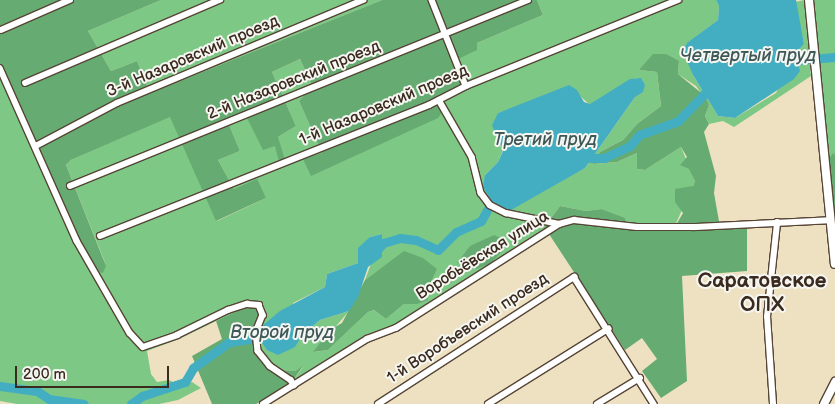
<!DOCTYPE html>
<meta charset="utf-8">
<style>
body{margin:0}
#map{position:relative;width:835px;height:404px;overflow:hidden;background:#ede1c1;font-family:"Balsamiq Sans",sans-serif}
div>[style]{position:absolute}
[style*='--x']{left:calc(var(--x)*1px);top:calc(var(--y)*1px);width:calc(var(--w)*1px);rotate:calc(var(--a)*1deg)}
.green>*{inset:0;background:#7ec885}
.forest>*{inset:0;background:#66ac72}
.water>*{inset:0;background:#43aec2}
.river>*{height:9px;margin:-4.5px;padding:0 4.5px;transform-origin:4.5px;border-radius:4.5px;background:#43aec2}
.roads{filter:drop-shadow(1px 0 #564536) drop-shadow(-1px 0 #564536) drop-shadow(0 1px #564536) drop-shadow(0 -1px #564536)}
.minor>*{height:5.5px;margin:-2.75px;padding:0 2.75px;transform-origin:2.75px;border-radius:2.75px;background:#fff}
.tertiary>*{height:8px;margin:-4px;padding:0 4px;transform-origin:4px;border-radius:4px;background:#fff}
span{translate:-50% -50%;white-space:nowrap;text-align:center;line-height:1.15;-webkit-text-stroke:4px #f6f6f2;paint-order:stroke}
.street-label{font-size:16px;color:#3b2a1e}
.water-label{font-size:18px;color:#3e5857;font-style:italic}
.district-label{font-size:21px;color:#3b2a1e;font-weight:700}
.scale{position:absolute;left:15px;top:366px;width:154px;height:22px;box-sizing:border-box;border:2px solid #3b2a1e;border-top:0;padding-left:6px;font-size:15px;line-height:18px;white-space:nowrap;color:#3b2a1e;-webkit-text-stroke:4px #f6f6f2;paint-order:stroke}
</style>
<div id="map">
<div class="green">
<i style="clip-path:polygon(161px 0,382px 0,150px 93px,137px 61px,111px 71px,88px 31px)"></i>
<i style="clip-path:polygon(evenodd,537px 0,716px 0,719px 6px,718px 20px,697px 36px,693px 75px,718px 116px,735px 118px,776px 93px,795px 54px,804px 44px,795px 2px,804px 0,811px 76px,734px 127px,723px 121px,709px 124px,705px 116px,709px 105px,696px 86px,678px 74px,679px 61px,639px 70px,657px 72px,661px 106px,637px 124px,623px 140px,600px 152px,594px 164px,617px 162px,637px 153px,637px 169px,645px 170px,681px 147px,695px 181px,673px 230px,626px 228px,601px 209px,586px 211px,560px 206px,542px 230px,394px 325px,366px 336px,290px 385px,303px 367px,295px 371px,268px 369px,255px 351px,253px 332px,259px 316px,256px 308px,247px 306px,179px 339px,147px 351px,151px 374px,157px 382px,169px 380px,181px 386px,192px 382px,201px 388px,178px 400px,159px 404px,17px 404px,0 401px,0 68px,106px 265px,66px 165px,71px 160px,171px 116px,217px 221px,266px 198px,234px 189px,218px 160px,240px 151px,227px 120px,244px 112px,278px 137px,296px 126px,272px 72px,300px 59px,312px 86px,299px 101px,322px 153px,311px 175px,438px 104px,453px 61px,477px 43px,543px 15px,537px 0,637px 78px,635px 97px,585px 168px,555px 183px,485px 175px,498px 162px,503px 150px,497px 140px,498px 113px,515px 107px,580px 96px,590px 105px,637px 78px,537px 0,382px 234px,365px 280px,387px 264px,417px 304px,404px 304px,386px 319px,374px 310px,368px 312px,328px 350px,314px 352px,349px 311px,320px 320px,302px 335px,293px 303px,325px 287px,327px 274px,358px 263px,370px 237px,382px 234px)"></i>
<i style="clip-path:polygon(811px 0,835px 0,835px 155px,828px 161px)"></i>
</div>
<div class="forest">
<i style="clip-path:polygon(0 0,161px 0,88px 31px,111px 71px,137px 61px,150px 93px,382px 0,537px 0,543px 15px,477px 43px,477px 50px,454px 61px,461px 86px,438px 103px,442px 112px,438px 118px,311px 176px,303px 159px,322px 153px,299px 101px,312px 86px,300px 59px,272px 72px,296px 126px,278px 137px,285px 160px,279px 162px,275px 146px,263px 150px,244px 112px,227px 120px,240px 151px,218px 160px,234px 189px,257px 179px,266px 198px,216px 221px,170px 117px,71px 160px,66px 165px,106px 266px,103px 273px,94px 271px,77px 241px,0 68px)"></i>
<i style="clip-path:polygon(653px 54px,666px 54px,679px 61px,678px 74px,705px 96px,709px 105px,705px 116px,709px 124px,704px 132px,716px 176px,714px 193px,720px 227px,747px 227px,747px 271px,682px 276px,687px 381px,661px 398px,642px 371px,657px 359px,642px 338px,625px 350px,549px 234px,542px 230px,560px 206px,586px 211px,601px 209px,625px 218px,626px 228px,673px 230px,683px 213px,675px 202px,675px 189px,693px 186px,695px 181px,689px 169px,680px 165px,687px 157px,681px 147px,645px 170px,637px 169px,637px 153px,617px 162px,593px 164px,600px 152px,623px 140px,637px 124px,661px 106px,657px 72px,639px 70px)"></i>
<i style="clip-path:polygon(833px 153px,835px 155px,835px 232px,828px 161px)"></i>
<i style="clip-path:polygon(494px 235px,503px 239px,506px 247px,490px 264px,476px 269px,457px 263px,470px 246px)"></i>
<i style="clip-path:polygon(404px 251px,423px 258px,437px 269px,427px 290px,428px 300px,417px 304px,404px 304px,386px 319px,374px 310px,368px 312px,328px 350px,313px 352px,330px 330px,342px 323px,365px 280px)"></i>
<i style="clip-path:polygon(247px 306px,256px 308px,259px 316px,254px 332px,255px 351px,268px 369px,295px 371px,303px 366px,290px 385px,256px 404px,212px 404px,192px 356px,222px 339px,216px 321px)"></i>
</div>
<div class="water">
<i style="clip-path:polygon(716px 0,796px 0,804px 44px,795px 54px,800px 71px,794px 79px,735px 118px,718px 116px,693px 75px,683px 52px,687px 43px,718px 20px,719px 6px)"></i>
<i style="clip-path:polygon(641px 78px,645px 85px,643px 92px,635px 97px,585px 168px,511px 210px,500px 209px,491px 200px,483px 187px,485px 175px,498px 162px,503px 151px,492px 125px,498px 113px,569px 85px,577px 90px,584px 102px,590px 104px,630px 79px)"></i>
<i style="clip-path:polygon(382px 234px,382px 257px,368px 267px,358px 297px,349px 311px,320px 320px,302px 335px,295px 347px,278px 355px,267px 350px,260px 340px,262px 326px,280px 311px,325px 287px,327px 274px,358px 263px,358px 248px,370px 237px)"></i>
</div>
<div class="river">
<i style="--x:788;--y:61;--w:47;--a:-4.9"></i>
<i style="--x:580;--y:158;--w:24;--a:0"></i>
<i style="--x:604;--y:158;--w:29;--a:-25"></i>
<i style="--x:630;--y:146;--w:14;--a:-51"></i>
<i style="--x:639;--y:135;--w:41;--a:-19.7"></i>
<i style="--x:678;--y:121;--w:49;--a:-45.8"></i>
<i style="--x:377;--y:250;--w:9;--a:-49"></i>
<i style="--x:383;--y:243;--w:18;--a:-16"></i>
<i style="--x:400;--y:238;--w:16;--a:7"></i>
<i style="--x:416;--y:240;--w:24;--a:24"></i>
<i style="--x:438;--y:250;--w:25;--a:-45"></i>
<i style="--x:456;--y:232;--w:27;--a:-24"></i>
<i style="--x:481;--y:221;--w:26;--a:-61"></i>
<i style="--x:0;--y:386;--w:37;--a:8"></i>
<i style="--x:37;--y:391;--w:14;--a:34"></i>
<i style="--x:49;--y:399;--w:35;--a:8"></i>
<i style="--x:131;--y:404;--w:14;--a:-36"></i>
<i style="--x:142;--y:396;--w:45;--a:-18"></i>
<i style="--x:185;--y:382;--w:16;--a:-60"></i>
<i style="--x:193;--y:368;--w:44;--a:-35.8"></i>
<i style="--x:229;--y:342;--w:36;--a:-8"></i>
</div>
<div class="roads">
<div class="minor">
<i style="--x:432;--y:0;--w:92;--a:68.4"></i>
<i style="--x:1;--y:30;--w:75;--a:-23.5"></i>
<i style="--x:0;--y:68;--w:189;--a:66"></i>
<i style="--x:77;--y:241;--w:106;--a:60.1"></i>
<i style="--x:130;--y:333;--w:19;--a:47"></i>
<i style="--x:143;--y:347;--w:36;--a:-19"></i>
<i style="--x:177;--y:335;--w:57;--a:-26.1"></i>
<i style="--x:228;--y:310;--w:20;--a:-18"></i>
<i style="--x:247;--y:304;--w:12;--a:5"></i>
<i style="--x:259;--y:305;--w:11;--a:68"></i>
<i style="--x:263;--y:315;--w:18;--a:112"></i>
<i style="--x:256;--y:332;--w:19;--a:84"></i>
<i style="--x:258;--y:351;--w:19;--a:51"></i>
<i style="--x:270;--y:366;--w:25;--a:34"></i>
<i style="--x:291;--y:380;--w:6;--a:59"></i>
<i style="--x:25;--y:83;--w:212;--a:-23.1"></i>
<i style="--x:439;--y:100;--w:66;--a:59.9"></i>
<i style="--x:472;--y:157;--w:37;--a:76"></i>
<i style="--x:481;--y:193;--w:15;--a:53"></i>
<i style="--x:490;--y:205;--w:18;--a:27"></i>
<i style="--x:506;--y:213;--w:54;--a:11.7"></i>
<i style="--x:36;--y:146;--w:92;--a:-28"></i>
<i style="--x:117;--y:103;--w:267;--a:-22.7"></i>
<i style="--x:70;--y:186;--w:494;--a:-22.1"></i>
<i style="--x:100;--y:236;--w:354;--a:-21.7"></i>
<i style="--x:429;--y:105;--w:42;--a:-27.2"></i>
<i style="--x:466;--y:86;--w:229;--a:-22.1"></i>
<i style="--x:263;--y:404;--w:123;--a:-32"></i>
<i style="--x:367;--y:339;--w:31;--a:-21"></i>
<i style="--x:396;--y:328;--w:193;--a:-32.5"></i>
<i style="--x:559;--y:224;--w:16;--a:-15"></i>
<i style="--x:574;--y:220;--w:63;--a:6.3"></i>
<i style="--x:637;--y:227;--w:57;--a:0"></i>
<i style="--x:694;--y:227;--w:137;--a:-2.9"></i>
<i style="--x:378;--y:404;--w:234;--a:-32.9"></i>
<i style="--x:574;--y:277;--w:150;--a:57.8"></i>
<i style="--x:488;--y:404;--w:142;--a:-32"></i>
<i style="--x:597;--y:404;--w:50;--a:-31.2"></i>
<i style="--x:773;--y:404;--w:87;--a:-93.9"></i>
<i style="--x:767;--y:317;--w:95;--a:-83.9"></i>
</div>
<div class="tertiary">
<i style="--x:809;--y:0;--w:265;--a:84.4"></i>
<i style="--x:824;--y:404;--w:25;--a:-63"></i>
</div>
</div>
<div class="street-label">
<span style="left:193px;top:57px;rotate:-23deg">3-й Назаровский проезд</span>
<span style="left:294px;top:81px;rotate:-22deg">2-й Назаровский проезд</span>
<span style="left:384px;top:106px;rotate:-23deg">1-й Назаровский проезд</span>
<span style="left:483px;top:256px;rotate:-32deg">Воробьёвская улица</span>
<span style="left:468px;top:329px;rotate:-33deg">1-й Воробъевский проезд</span>
</div>
<div class="water-label">
<span style="left:748px;top:56px">Четвертый пруд</span>
<span style="left:545px;top:140px">Третий пруд</span>
<span style="left:282px;top:333px">Второй пруд</span>
</div>
<div class="district-label">
<span style="left:762px;top:293px">Саратовское<br>ОПХ</span>
</div>
<div class="scale">200 m</div>
</div>
